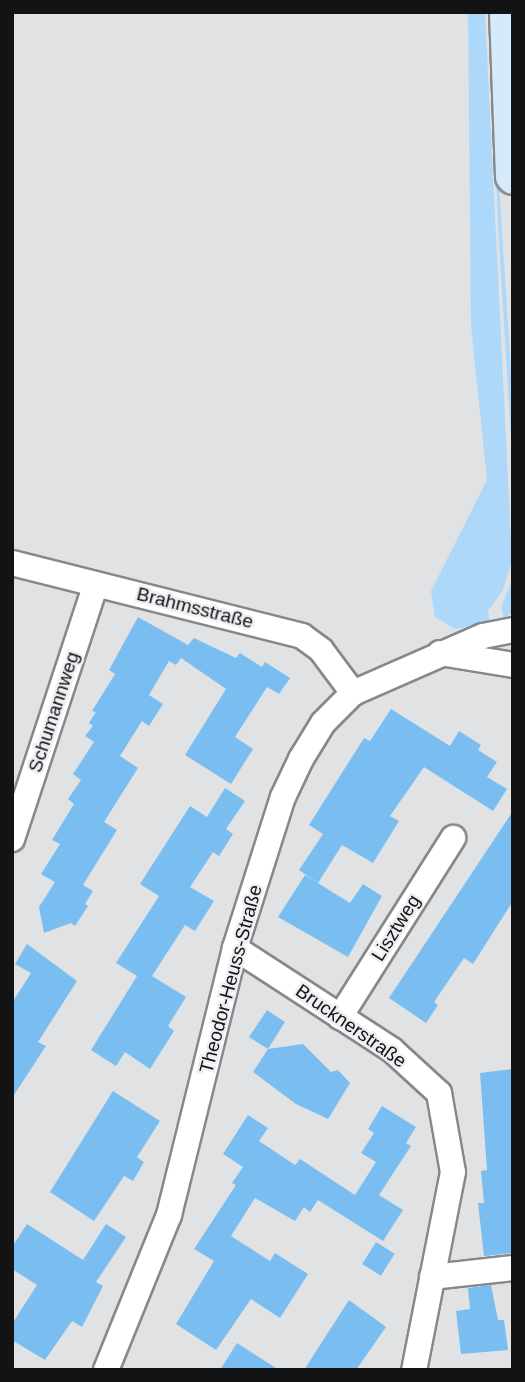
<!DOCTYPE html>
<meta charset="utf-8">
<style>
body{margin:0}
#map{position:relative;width:525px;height:1382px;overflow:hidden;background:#e0e2e4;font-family:Arial,sans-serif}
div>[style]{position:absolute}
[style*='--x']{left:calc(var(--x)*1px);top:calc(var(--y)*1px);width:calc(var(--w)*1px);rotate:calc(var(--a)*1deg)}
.green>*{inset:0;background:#add8fa}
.building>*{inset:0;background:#7abef1;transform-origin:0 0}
.roads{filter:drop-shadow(2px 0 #86888a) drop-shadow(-2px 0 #86888a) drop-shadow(0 2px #86888a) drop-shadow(0 -2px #86888a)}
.street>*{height:24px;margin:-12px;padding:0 12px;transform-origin:12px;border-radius:12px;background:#fff}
.secondary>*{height:35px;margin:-17.5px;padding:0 17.5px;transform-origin:17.5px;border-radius:17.5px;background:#d5ebfb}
span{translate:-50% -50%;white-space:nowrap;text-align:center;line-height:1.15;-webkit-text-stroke:5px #edeff2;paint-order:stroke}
.street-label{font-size:19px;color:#121314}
.frame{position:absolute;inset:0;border:14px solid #121314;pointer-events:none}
</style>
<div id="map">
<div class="green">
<i style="clip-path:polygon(468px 12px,485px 12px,512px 560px,503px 590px,488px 611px,490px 623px,455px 629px,435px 617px,431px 591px,487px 480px,471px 326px)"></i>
<i style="clip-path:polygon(493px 89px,513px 402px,513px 471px,498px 227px)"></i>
<i style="clip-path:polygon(513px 578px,513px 612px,504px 618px,501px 607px)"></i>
</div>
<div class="building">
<i style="clip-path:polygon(138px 617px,188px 645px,194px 638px,236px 658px,240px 653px,262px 667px,265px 662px,290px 678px,279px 694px,267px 687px,235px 737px,253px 749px,231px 784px,185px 755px,226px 689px,181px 658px,176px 665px,169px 661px,149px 695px,163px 704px,149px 726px,142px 721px,120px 756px,138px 768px,104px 822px,117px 830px,83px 885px,93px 891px,85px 904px,88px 906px,75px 926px,71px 923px,44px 933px,39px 907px,55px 882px,41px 874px,60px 844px,52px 840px,74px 804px,68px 799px,81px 780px,73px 774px,94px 742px,85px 736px,93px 726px,89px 723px,96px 712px,92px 711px,115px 674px,109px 670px)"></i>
<i style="clip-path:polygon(391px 709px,450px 746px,459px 731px,481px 745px,478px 750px,497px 762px,487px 777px,507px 789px,493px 811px,424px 767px,390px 816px,399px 821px,373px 863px,342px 845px,318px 883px,299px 870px,323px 834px,309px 825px,364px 738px,370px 741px)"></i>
<i style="clip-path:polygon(225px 788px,245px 801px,226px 829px,233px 834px,219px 856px,213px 852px,190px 887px,214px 901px,195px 931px,185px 925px,152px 976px,186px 997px,168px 1026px,174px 1031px,150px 1069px,125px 1052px,116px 1066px,91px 1050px,137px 976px,116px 963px,159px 896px,140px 884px,190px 806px,207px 817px)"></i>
<i style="clip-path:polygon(513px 811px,513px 901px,473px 964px,464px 958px,434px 1002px,438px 1005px,426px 1023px,389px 998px)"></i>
<i style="clip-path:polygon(305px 875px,350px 903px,363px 884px,382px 896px,348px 957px,278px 917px)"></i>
<i style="clip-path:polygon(27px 944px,77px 981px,38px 1042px,46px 1046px,12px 1098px,12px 1003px,31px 973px,15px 964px)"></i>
<i style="clip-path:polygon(267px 1010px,285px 1022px,268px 1049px,303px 1044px,331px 1072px,338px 1070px,350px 1083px,328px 1119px,296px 1104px,253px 1072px,268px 1049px,249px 1037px)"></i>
<i style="clip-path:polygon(513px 1069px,513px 1253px,484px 1256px,478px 1203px,484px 1203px,481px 1171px,487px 1170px,480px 1073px)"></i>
<i style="clip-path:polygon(113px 1091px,160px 1121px,137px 1157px,144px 1162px,133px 1181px,124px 1176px,94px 1221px,50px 1192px)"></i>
<i style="clip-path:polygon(382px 1106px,416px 1127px,406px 1143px,411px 1146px,379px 1195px,403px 1210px,383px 1241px,318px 1200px,310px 1212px,304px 1207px,295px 1221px,255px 1198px,231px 1236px,270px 1261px,275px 1253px,308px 1274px,280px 1318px,251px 1299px,216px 1350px,176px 1324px,214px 1261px,194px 1249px,236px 1185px,232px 1183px,243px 1167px,223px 1154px,248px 1115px,268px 1128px,259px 1141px,295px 1165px,300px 1159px,355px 1195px,376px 1162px,361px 1153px,374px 1133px,368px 1129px)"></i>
<i style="clip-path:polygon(27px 1224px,83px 1260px,106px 1224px,126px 1237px,96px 1282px,103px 1286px,82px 1327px,72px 1321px,45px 1360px,12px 1340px,12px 1324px,37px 1285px,12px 1269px,12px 1247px)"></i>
<i style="left:376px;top:1242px;width:22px;height:26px;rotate:32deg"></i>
<i style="clip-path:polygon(491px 1285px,498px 1320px,504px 1320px,508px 1350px,461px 1354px,456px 1311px,470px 1309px,468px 1288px)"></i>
<i style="clip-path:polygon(349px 1300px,386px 1327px,356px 1370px,304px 1370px)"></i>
<i style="clip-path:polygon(237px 1343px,279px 1370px,220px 1370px)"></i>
</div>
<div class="roads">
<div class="street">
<i style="--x:12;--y:563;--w:299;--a:14.1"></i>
<i style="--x:302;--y:636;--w:24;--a:36"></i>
<i style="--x:321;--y:650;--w:54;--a:53.3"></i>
<i style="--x:440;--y:653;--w:74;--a:9.3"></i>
<i style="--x:12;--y:839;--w:268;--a:-71.8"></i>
<i style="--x:235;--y:948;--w:187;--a:33"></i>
<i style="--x:392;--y:1050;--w:64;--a:42.5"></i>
<i style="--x:439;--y:1093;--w:80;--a:80"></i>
<i style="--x:453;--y:1172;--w:202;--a:101.1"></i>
<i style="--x:340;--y:1017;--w:212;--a:-57.7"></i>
<i style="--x:432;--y:1277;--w:81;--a:-6.3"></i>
<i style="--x:106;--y:1370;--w:167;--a:-67.9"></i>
<i style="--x:169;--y:1215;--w:275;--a:-76.1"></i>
<i style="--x:235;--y:948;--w:158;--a:-72.4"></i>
<i style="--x:283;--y:797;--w:42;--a:-64.7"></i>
<i style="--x:301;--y:759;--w:42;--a:-58.6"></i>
<i style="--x:323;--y:723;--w:42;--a:-45"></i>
<i style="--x:353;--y:693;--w:142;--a:-23.7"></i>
<i style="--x:483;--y:636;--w:31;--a:-11"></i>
</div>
<div class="secondary">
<i style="--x:507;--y:12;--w:164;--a:87.9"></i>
</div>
</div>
<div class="street-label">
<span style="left:195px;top:608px;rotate:14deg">Brahmsstraße</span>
<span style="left:54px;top:712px;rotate:-72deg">Schumannweg</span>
<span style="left:396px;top:928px;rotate:-58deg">Lisztweg</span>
<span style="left:231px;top:979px;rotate:-75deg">Theodor-Heuss-Straße</span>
<span style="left:351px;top:1026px;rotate:35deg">Brucknerstraße</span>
</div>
<div class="frame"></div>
</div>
